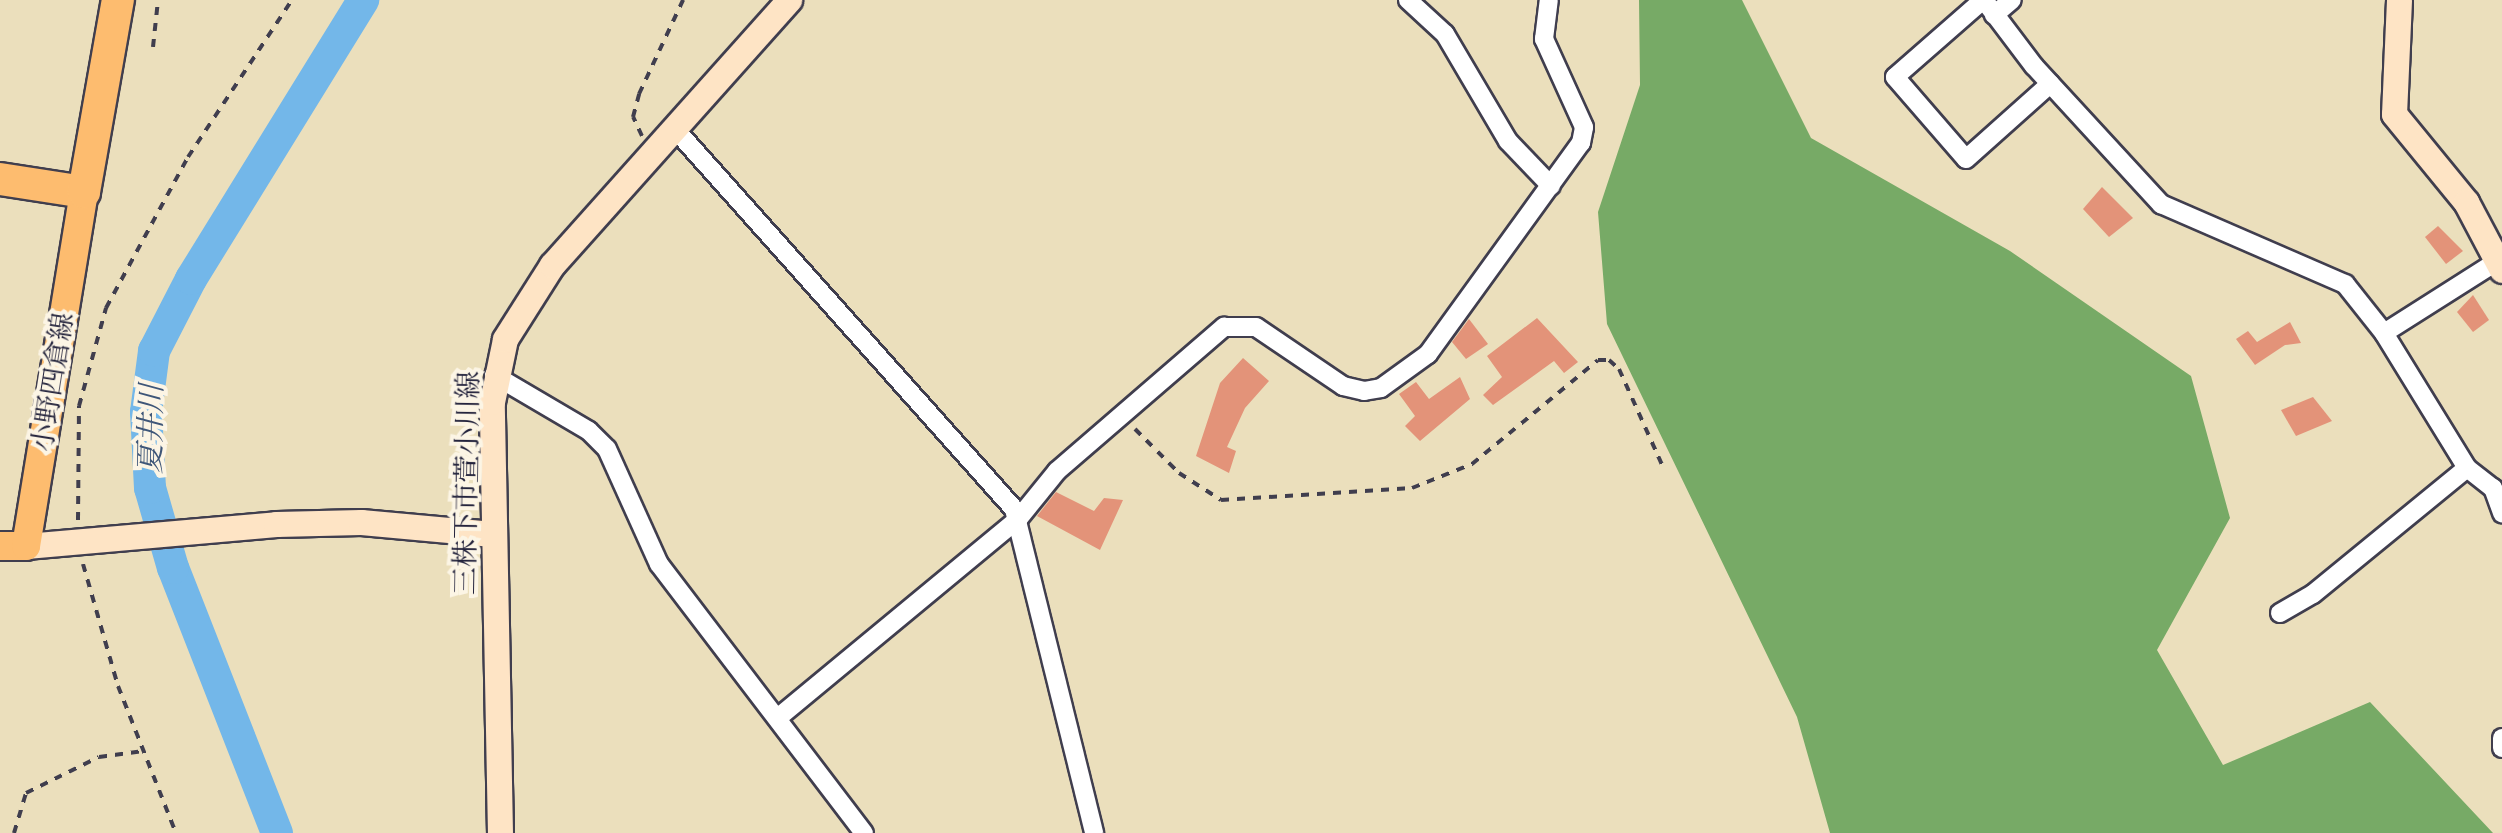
<!DOCTYPE html>
<meta charset="utf-8">
<style>
body{margin:0}
#map{position:relative;width:2502px;height:833px;overflow:hidden;background:#ebdfbc;font-family:Alegreya,"Noto Serif JP",serif}
div>[style]{position:absolute}
[style*='--x']{left:calc(var(--x)*1px);top:calc(var(--y)*1px);width:calc(var(--w)*1px);rotate:calc(var(--a)*1deg)}
.forest>*{inset:0;background:#7a6}
.river>*{height:32px;margin:-16px;padding:0 16px;transform-origin:16px;border-radius:16px;background:#73b7e9}
.building>*{inset:0;background:#e39379}
.path>*{height:4px;margin-top:-2px;transform-origin:0;background:repeating-linear-gradient(90deg,#403e4e 0 8px,transparent 0 16px)}
.roads{filter:drop-shadow(2px 0 #403e4e) drop-shadow(-2px 0 #403e4e) drop-shadow(0 2px #403e4e) drop-shadow(0 -2px #403e4e)}
.street>*{height:18px;margin:-9px;padding:0 9px;transform-origin:9px;border-radius:9px;background:#fff}
.secondary>*{height:25px;margin:-12.5px;padding:0 12.5px;transform-origin:12.5px;border-radius:12.5px;background:#fee4c5}
.primary>*{height:28px;margin:-14px;padding:0 14px;transform-origin:14px;border-radius:14px;background:#fdbc6f}
.highway>*{height:32px;margin:-16px;padding:0 16px;transform-origin:16px;border-radius:16px;background:#fdbc6f}
span{translate:-50% -50%;white-space:nowrap;text-align:center;line-height:1.15;-webkit-text-stroke:8px #fcf5e5;paint-order:stroke}
.street-label{font-size:28px;color:#22223b}
.water-label{font-size:30px;color:#3e5678;font-style:italic}
</style>
<div id="map">
<div class="forest">
<i style="clip-path:polygon(1639px 0,1742px 0,1811px 138px,2010px 251px,2191px 376px,2230px 518px,2157px 650px,2223px 765px,2370px 702px,2493px 833px,1830px 833px,1797px 717px,1607px 324px,1598px 212px,1640px 85px)"></i>
</div>
<div class="river">
<i style="--x:277;--y:833;--w:285;--a:-111.4"></i>
<i style="--x:173;--y:568;--w:83;--a:-106"></i>
<i style="--x:150;--y:488;--w:76;--a:-93"></i>
<i style="--x:146;--y:412;--w:62;--a:-82.5"></i>
<i style="--x:154;--y:351;--w:81;--a:-62.8"></i>
<i style="--x:191;--y:279;--w:328;--a:-58.3"></i>
</div>
<div class="building">
<i style="clip-path:polygon(2102px 187px,2133px 218px,2109px 237px,2083px 209px)"></i>
<i style="clip-path:polygon(2438px 226px,2463px 251px,2446px 264px,2425px 237px)"></i>
<i style="clip-path:polygon(2473px 295px,2489px 320px,2473px 332px,2457px 312px)"></i>
<i style="clip-path:polygon(1537px 318px,1578px 362px,1564px 373px,1554px 361px,1493px 405px,1483px 395px,1502px 377px,1487px 356px)"></i>
<i style="clip-path:polygon(1469px 319px,1488px 344px,1466px 359px,1452px 342px)"></i>
<i style="clip-path:polygon(2290px 322px,2301px 343px,2285px 345px,2255px 365px,2236px 339px,2248px 331px,2257px 342px)"></i>
<i style="clip-path:polygon(1243px 358px,1269px 381px,1245px 408px,1227px 447px,1236px 451px,1229px 473px,1196px 456px,1220px 383px)"></i>
<i style="clip-path:polygon(1460px 377px,1470px 399px,1420px 441px,1405px 426px,1415px 416px,1399px 394px,1416px 382px,1429px 399px)"></i>
<i style="clip-path:polygon(2313px 397px,2332px 421px,2296px 436px,2281px 410px)"></i>
<i style="clip-path:polygon(1056px 492px,1094px 511px,1104px 498px,1123px 500px,1100px 550px,1037px 516px)"></i>
</div>
<div class="path">
<i style="--x:153;--y:47;--w:47;--a:-83.9"></i>
<i style="--x:642;--y:136;--w:21;--a:-115"></i>
<i style="--x:633;--y:117;--w:24;--a:-75"></i>
<i style="--x:639;--y:94;--w:104;--a:-64.9"></i>
<i style="--x:1135;--y:429;--w:62;--a:45"></i>
<i style="--x:1179;--y:473;--w:50;--a:32.7"></i>
<i style="--x:1221;--y:500;--w:191;--a:-3.6"></i>
<i style="--x:1412;--y:488;--w:65;--a:-21.8"></i>
<i style="--x:1472;--y:464;--w:163;--a:-39.5"></i>
<i style="--x:1598;--y:360;--w:11;--a:0"></i>
<i style="--x:1609;--y:360;--w:13;--a:42"></i>
<i style="--x:1619;--y:369;--w:110;--a:65.8"></i>
<i style="--x:78;--y:520;--w:114;--a:-89.5"></i>
<i style="--x:79;--y:406;--w:102;--a:-74.6"></i>
<i style="--x:106;--y:308;--w:172;--a:-61.5"></i>
<i style="--x:188;--y:157;--w:188;--a:-56.5"></i>
<i style="--x:83;--y:564;--w:127;--a:74"></i>
<i style="--x:118;--y:686;--w:158;--a:68.5"></i>
<i style="--x:14;--y:833;--w:42;--a:-73.3"></i>
<i style="--x:26;--y:793;--w:81;--a:-26.3"></i>
<i style="--x:99;--y:757;--w:45;--a:-7.6"></i>
</div>
<div class="roads">
<div class="street">
<i style="--x:1408;--y:0;--w:50;--a:42.6"></i>
<i style="--x:1445;--y:34;--w:124;--a:59.5"></i>
<i style="--x:1508;--y:141;--w:62;--a:46.3"></i>
<i style="--x:1983;--y:0;--w:117;--a:138.8"></i>
<i style="--x:1895;--y:77;--w:108;--a:49.1"></i>
<i style="--x:1966;--y:159;--w:113;--a:-41.8"></i>
<i style="--x:1984;--y:0;--w:83;--a:52.9"></i>
<i style="--x:2034;--y:66;--w:188;--a:47.4"></i>
<i style="--x:2161;--y:204;--w:201;--a:23.5"></i>
<i style="--x:2345;--y:284;--w:63;--a:51.5"></i>
<i style="--x:1994;--y:15;--w:23;--a:-40"></i>
<i style="--x:675;--y:129;--w:509;--a:48.26"></i>
<i style="--x:1014;--y:509;--w:334;--a:76.1"></i>
<i style="--x:494;--y:375;--w:110;--a:30.5"></i>
<i style="--x:589;--y:431;--w:25;--a:45"></i>
<i style="--x:607;--y:449;--w:126;--a:65.7"></i>
<i style="--x:659;--y:564;--w:338;--a:52.7"></i>
<i style="--x:2467;--y:468;--w:33;--a:38"></i>
<i style="--x:2493;--y:488;--w:27;--a:70"></i>
<i style="--x:2280;--y:613;--w:38;--a:-30"></i>
<i style="--x:2313;--y:594;--w:199;--a:-39.3"></i>
<i style="--x:2467;--y:468;--w:158;--a:-121.6"></i>
<i style="--x:2384;--y:333;--w:136;--a:-32.4"></i>
<i style="--x:780;--y:716;--w:310;--a:-39.6"></i>
<i style="--x:1019;--y:518;--w:60;--a:-51"></i>
<i style="--x:1057;--y:471;--w:221;--a:-40.8"></i>
<i style="--x:1224;--y:327;--w:32;--a:0"></i>
<i style="--x:1256;--y:327;--w:105;--a:34.1"></i>
<i style="--x:1343;--y:386;--w:22;--a:13"></i>
<i style="--x:1364;--y:391;--w:17;--a:-10"></i>
<i style="--x:1381;--y:388;--w:58;--a:-35.9"></i>
<i style="--x:1428;--y:354;--w:261;--a:-54.1"></i>
<i style="--x:1581;--y:143;--w:16;--a:-79"></i>
<i style="--x:1584;--y:127;--w:97;--a:-114.4"></i>
<i style="--x:1544;--y:39;--w:39;--a:-83"></i>
<i style="--x:2502;--y:738;--w:10;--a:90"></i>
</div>
<div class="secondary">
<i style="--x:2399;--y:0;--w:114;--a:92.5"></i>
<i style="--x:2394;--y:114;--w:114;--a:50.7"></i>
<i style="--x:2466;--y:202;--w:77;--a:62.1"></i>
<i style="--x:26;--y:546;--w:251;--a:-5"></i>
<i style="--x:276;--y:524;--w:85;--a:-1.3"></i>
<i style="--x:361;--y:522;--w:132;--a:5.2"></i>
<i style="--x:500;--y:833;--w:431;--a:-91.1"></i>
<i style="--x:492;--y:402;--w:64;--a:-78.3"></i>
<i style="--x:505;--y:339;--w:88;--a:-57.6"></i>
<i style="--x:552;--y:265;--w:356;--a:-48.2"></i>
</div>
<div class="primary">
<i style="--x:0;--y:546;--w:26;--a:0"></i>
<i style="--x:26;--y:546;--w:359;--a:-80.7"></i>
</div>
<div class="highway">
<i style="--x:0;--y:179;--w:85;--a:8.8"></i>
<i style="--x:84;--y:192;--w:195;--a:-80"></i>
</div>
</div>
<div class="street-label">
<span style="left:53px;top:382px;rotate:-81deg">小野四倉線</span>
<span style="left:467px;top:483px;rotate:-89deg">三株下市萱小川線</span>
</div>
<div class="water-label">
<span style="left:151px;top:429px;rotate:-89deg">夏井川</span>
</div>
</div>
